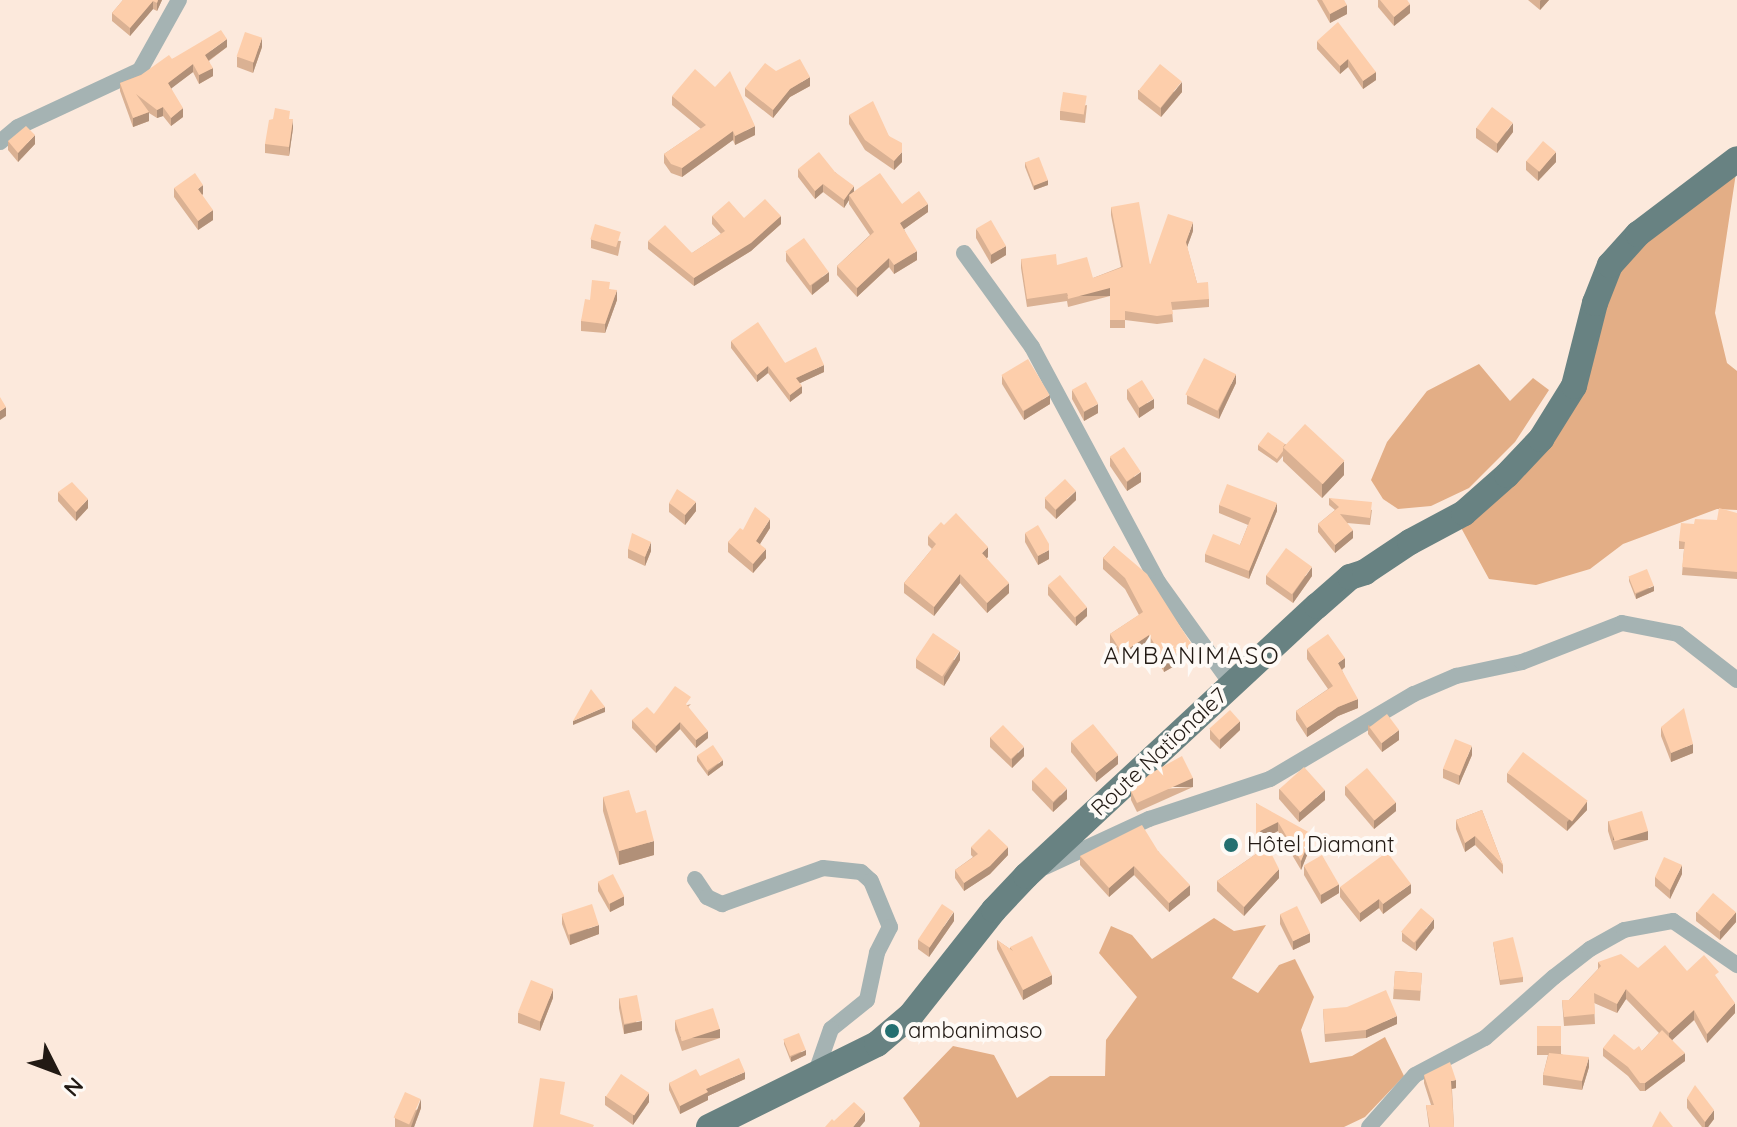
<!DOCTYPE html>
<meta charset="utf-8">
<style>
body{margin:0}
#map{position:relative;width:1737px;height:1127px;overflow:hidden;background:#fce9dc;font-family:Quicksand,sans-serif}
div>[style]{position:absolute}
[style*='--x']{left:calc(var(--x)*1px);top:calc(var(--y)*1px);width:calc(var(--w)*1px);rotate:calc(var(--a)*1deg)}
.green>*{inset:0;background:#e3ae86}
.minor>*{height:16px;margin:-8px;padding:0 8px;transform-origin:8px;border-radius:8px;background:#a5b3b3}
.primary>*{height:26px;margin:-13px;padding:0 13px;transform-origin:13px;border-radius:13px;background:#688282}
.wall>*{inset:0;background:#dab193;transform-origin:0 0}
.shaded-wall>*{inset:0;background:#b19078;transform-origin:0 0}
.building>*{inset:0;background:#fdceab;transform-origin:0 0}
.dots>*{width:22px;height:22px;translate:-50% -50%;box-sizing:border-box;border:4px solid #fefaf6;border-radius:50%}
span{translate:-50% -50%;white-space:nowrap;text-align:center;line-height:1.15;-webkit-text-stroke:8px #fefaf6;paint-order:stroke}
.street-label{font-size:22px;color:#221a14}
.poi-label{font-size:22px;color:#221a14}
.left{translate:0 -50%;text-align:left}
.neighbourhood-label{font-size:24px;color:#221a14;letter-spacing:2px}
.north{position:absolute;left:16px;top:1031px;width:80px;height:80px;-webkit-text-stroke:6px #fefaf6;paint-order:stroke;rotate:132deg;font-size:22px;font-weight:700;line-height:32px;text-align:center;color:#221a14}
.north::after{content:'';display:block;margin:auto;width:28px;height:36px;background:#221a14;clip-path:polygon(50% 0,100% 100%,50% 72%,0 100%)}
</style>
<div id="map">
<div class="green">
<i style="clip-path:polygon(1736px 173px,1715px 313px,1727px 363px,1737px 371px,1737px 510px,1717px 509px,1623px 544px,1590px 569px,1536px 585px,1489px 579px,1459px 524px,1534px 460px,1620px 254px)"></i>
<i style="clip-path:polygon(1479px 364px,1510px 401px,1533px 378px,1549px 390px,1515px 442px,1469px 488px,1431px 506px,1398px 509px,1383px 499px,1371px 480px,1387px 442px,1427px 391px)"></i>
<i style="clip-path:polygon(1214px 918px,1234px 931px,1266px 925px,1232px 978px,1258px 993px,1279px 965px,1295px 959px,1314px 997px,1301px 1030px,1310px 1063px,1352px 1056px,1385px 1037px,1404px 1076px,1365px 1117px,1344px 1127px,919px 1127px,920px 1123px,903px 1098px,953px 1046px,994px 1055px,1017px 1098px,1050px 1076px,1105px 1076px,1106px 1040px,1137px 997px,1099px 953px,1111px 926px,1132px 935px,1152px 959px)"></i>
</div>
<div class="minor">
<i style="--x:0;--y:142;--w:23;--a:-40"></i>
<i style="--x:18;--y:127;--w:135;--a:-25"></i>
<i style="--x:140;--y:70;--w:80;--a:-60.9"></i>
<i style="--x:964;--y:253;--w:116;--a:54.1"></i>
<i style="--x:1032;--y:347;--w:267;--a:61.8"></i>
<i style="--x:1158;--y:582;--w:127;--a:54.3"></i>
<i style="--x:1045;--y:867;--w:115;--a:-24.8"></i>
<i style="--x:1149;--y:819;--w:127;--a:-18.3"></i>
<i style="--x:1270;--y:779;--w:167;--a:-30.6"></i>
<i style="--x:1414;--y:694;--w:46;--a:-23.2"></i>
<i style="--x:1456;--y:676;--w:67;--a:-12"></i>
<i style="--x:1522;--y:662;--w:107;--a:-21.3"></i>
<i style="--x:1622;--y:623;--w:57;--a:11.1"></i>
<i style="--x:1678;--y:634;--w:75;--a:37.9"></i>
<i style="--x:695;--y:879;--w:22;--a:56"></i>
<i style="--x:707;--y:897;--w:17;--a:25"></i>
<i style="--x:722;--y:904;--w:107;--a:-19.6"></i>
<i style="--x:823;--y:868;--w:38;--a:6"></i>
<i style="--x:861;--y:872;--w:13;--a:42"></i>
<i style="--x:871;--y:881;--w:50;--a:67.6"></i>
<i style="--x:890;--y:927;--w:29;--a:117"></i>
<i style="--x:877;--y:953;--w:48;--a:102"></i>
<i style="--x:867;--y:1000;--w:46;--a:141.1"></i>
<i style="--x:831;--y:1029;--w:46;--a:109.2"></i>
<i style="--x:1369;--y:1127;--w:69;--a:-48.5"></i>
<i style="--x:1415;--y:1075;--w:79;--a:-27.9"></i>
<i style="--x:1485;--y:1038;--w:92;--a:-41.5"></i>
<i style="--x:1554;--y:977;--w:46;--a:-37.9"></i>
<i style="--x:1590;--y:949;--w:39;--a:-29"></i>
<i style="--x:1624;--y:930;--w:50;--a:-10.4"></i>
<i style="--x:1673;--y:921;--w:78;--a:34.5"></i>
</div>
<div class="primary">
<i style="--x:709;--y:1127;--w:187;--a:-26.3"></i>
<i style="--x:877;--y:1044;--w:45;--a:-40.5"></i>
<i style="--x:911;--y:1015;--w:134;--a:-51.7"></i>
<i style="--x:994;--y:910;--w:47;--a:-46.7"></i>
<i style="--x:1026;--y:876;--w:397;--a:-42.9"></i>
<i style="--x:1317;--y:606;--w:44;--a:-41.3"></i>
<i style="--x:1350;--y:577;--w:16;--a:-18"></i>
<i style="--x:1365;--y:572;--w:54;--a:-33.7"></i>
<i style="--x:1410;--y:542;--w:61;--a:-28.2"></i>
<i style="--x:1464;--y:513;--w:57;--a:-41.5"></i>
<i style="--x:1507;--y:475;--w:50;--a:-46.6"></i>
<i style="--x:1541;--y:439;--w:62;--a:-58.1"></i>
<i style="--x:1574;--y:386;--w:86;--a:-75.8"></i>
<i style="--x:1595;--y:303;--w:41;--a:-68.5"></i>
<i style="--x:1610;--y:265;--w:42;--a:-47.9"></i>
<i style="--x:1638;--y:234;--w:124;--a:-37.1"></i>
</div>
<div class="wall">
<i style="clip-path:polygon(123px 0,162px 0,157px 11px,153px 9px,130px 36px,112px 21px,112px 13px)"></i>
<i style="clip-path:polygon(1317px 0,1344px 0,1347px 14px,1330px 23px)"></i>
<i style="clip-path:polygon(1378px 0,1407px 0,1410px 13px,1394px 26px,1378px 7px)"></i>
<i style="clip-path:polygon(1528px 0,1549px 0,1540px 10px)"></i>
<i style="clip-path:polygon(1317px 41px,1376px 72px,1376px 80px,1363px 89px,1348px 67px,1340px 74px,1317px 49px)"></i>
<i style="clip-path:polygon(227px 47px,209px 61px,213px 76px,199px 84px,193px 72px,171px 88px,183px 117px,171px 126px,163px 116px,157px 118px,149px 113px,149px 121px,133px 127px,120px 91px,120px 83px,141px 75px,172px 59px)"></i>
<i style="clip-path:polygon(262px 47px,253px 73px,237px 67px,237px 57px)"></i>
<i style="clip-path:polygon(776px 71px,810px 86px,790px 97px,773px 118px,745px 96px,745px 88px)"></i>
<i style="clip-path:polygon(1138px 90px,1182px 92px,1161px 117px,1138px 99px)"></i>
<i style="clip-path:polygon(672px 96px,755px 135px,735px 145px,733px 140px,682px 177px,671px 173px,664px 163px,664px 154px,701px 129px,672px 105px)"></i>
<i style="clip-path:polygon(1087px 105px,1085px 123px,1060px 120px,1060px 111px)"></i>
<i style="clip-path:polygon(849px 115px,889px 136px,902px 162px,894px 170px,865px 150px,849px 124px)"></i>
<i style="clip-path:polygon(290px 119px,293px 128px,289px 156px,265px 153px,265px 144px)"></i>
<i style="clip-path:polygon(1476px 128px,1513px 132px,1497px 153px,1476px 138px)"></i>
<i style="clip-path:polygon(8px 141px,35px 144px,18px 162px,8px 150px)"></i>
<i style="clip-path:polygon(1526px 161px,1556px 162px,1538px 181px,1526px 170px)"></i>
<i style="clip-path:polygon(1025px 162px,1048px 185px,1034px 190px,1025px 167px)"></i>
<i style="clip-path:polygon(798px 169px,835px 172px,854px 192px,902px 204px,928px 212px,904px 229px,917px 260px,894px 274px,889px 267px,857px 297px,837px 275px,837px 266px,870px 235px,849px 204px,849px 200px,844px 208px,823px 192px,815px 199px,798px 177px)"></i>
<i style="clip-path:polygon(174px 188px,203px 194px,202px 195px,213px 220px,198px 230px,174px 197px)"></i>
<i style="clip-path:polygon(1111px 207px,1150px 265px,1193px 231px,1187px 247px,1197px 283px,1209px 299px,1209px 307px,1172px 310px,1173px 322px,1157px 324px,1125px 320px,1125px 328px,1110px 328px,1110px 296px,1068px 307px,1067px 301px,1027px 307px,1021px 268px,1021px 259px,1057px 265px,1093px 278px,1121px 267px,1111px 215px)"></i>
<i style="clip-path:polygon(712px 216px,744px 218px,781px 224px,751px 251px,694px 286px,648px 249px,648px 241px,692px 253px,721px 234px,712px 224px)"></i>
<i style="clip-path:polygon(976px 229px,1006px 255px,991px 264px,976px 238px)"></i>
<i style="clip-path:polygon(591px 239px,621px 241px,618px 256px,591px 248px)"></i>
<i style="clip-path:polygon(786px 252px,829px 281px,812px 295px,786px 261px)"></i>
<i style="clip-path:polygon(610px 289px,617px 300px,605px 333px,581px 331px,581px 321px,590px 300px)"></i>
<i style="clip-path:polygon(731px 341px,785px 363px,824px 372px,800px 383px,802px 393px,790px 402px,768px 373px,757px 382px,731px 348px)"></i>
<i style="clip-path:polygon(1002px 375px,1050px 404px,1024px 420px,1002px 384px)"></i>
<i style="clip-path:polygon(1236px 383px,1219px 419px,1187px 404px,1187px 395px)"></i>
<i style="clip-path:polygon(1127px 389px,1154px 408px,1139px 418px,1127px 399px)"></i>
<i style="clip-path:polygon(1072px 390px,1098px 413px,1084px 421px,1072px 399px)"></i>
<i style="clip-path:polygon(1285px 444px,1344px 475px,1322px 498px,1283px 461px,1283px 456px,1277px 463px,1258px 450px,1258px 445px)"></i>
<i style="clip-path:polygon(1110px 457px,1141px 482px,1127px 491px,1110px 466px)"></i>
<i style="clip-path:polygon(58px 492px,88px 508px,76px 521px,58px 501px)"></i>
<i style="clip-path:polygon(1045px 498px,1076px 500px,1056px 519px,1045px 508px)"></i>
<i style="clip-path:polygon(1329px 498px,1372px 510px,1370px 525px,1347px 523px,1353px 538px,1335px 553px,1318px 532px,1318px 524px,1335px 510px,1329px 505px)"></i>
<i style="clip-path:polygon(669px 503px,696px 511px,685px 525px,669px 512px)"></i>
<i style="clip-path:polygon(1219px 505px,1277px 511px,1249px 579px,1205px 562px,1205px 554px,1240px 545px,1248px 525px,1219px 513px)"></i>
<i style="clip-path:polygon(1737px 513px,1737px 579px,1682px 575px,1684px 549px,1679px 549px,1679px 541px,1694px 524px,1717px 520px)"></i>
<i style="clip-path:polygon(770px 528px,760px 544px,766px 558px,753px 573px,728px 552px,728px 542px,743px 530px)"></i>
<i style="clip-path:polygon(1025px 533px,1049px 559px,1038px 565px,1025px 542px)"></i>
<i style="clip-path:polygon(928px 536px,988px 557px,986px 558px,1009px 593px,987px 613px,960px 583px,934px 616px,904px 593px,904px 583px,932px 549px,928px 545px)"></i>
<i style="clip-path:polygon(1114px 546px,1192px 656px,1164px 672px,1149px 646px,1122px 664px,1110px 645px,1110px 634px,1139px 615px,1125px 589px,1103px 569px,1103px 558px)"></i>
<i style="clip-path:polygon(628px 549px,651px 551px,645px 566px,628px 558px)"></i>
<i style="clip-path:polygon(1266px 575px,1312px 576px,1293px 603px,1266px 584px)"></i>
<i style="clip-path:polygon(1629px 577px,1654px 591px,1636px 599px,1629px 581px)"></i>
<i style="clip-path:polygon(1048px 586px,1087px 616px,1076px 626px,1048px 595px)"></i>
<i style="clip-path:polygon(1307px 649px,1345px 667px,1342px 670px,1358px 708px,1338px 716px,1307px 737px,1296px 720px,1296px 711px,1328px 689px,1307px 659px)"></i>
<i style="clip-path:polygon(916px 659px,960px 660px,944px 686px,916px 668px)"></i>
<i style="clip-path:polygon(691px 704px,688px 707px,708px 738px,696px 748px,680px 729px,656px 753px,632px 728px,632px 720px)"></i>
<i style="clip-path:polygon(1368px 725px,1399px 740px,1382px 752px,1368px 734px)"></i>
<i style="clip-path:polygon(1661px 727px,1693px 753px,1671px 762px,1661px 736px)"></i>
<i style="clip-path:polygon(1210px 729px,1240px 730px,1220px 749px,1210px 739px)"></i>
<i style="clip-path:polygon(990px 737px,1024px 756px,1012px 768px,990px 747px)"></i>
<i style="clip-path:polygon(1071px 742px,1118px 764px,1096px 782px,1071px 752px)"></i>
<i style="clip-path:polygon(1472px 755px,1459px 785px,1443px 778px,1443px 769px)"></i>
<i style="clip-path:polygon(697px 756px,723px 765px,708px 776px,697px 761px)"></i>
<i style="clip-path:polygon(1507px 773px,1587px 810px,1567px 831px,1507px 782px)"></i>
<i style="clip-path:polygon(1032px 780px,1067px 799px,1053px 812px,1032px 790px)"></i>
<i style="clip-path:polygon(1345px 786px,1396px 811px,1374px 829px,1345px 795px)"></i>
<i style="clip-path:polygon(1193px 787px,1137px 812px,1131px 800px,1131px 791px)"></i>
<i style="clip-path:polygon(1279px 789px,1325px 800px,1299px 822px,1279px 799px)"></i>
<i style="clip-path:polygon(603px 797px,636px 813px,654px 855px,619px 865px,603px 811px)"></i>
<i style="clip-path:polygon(1256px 803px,1312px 843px,1301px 870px,1278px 831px,1264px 838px,1279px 878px,1244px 916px,1217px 891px,1217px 881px,1256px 854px)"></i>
<i style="clip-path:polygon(1482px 810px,1503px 865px,1503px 874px,1475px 845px,1465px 852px,1456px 829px,1456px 820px)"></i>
<i style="clip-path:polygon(1608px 821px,1648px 840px,1614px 850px,1608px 831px)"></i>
<i style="clip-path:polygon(971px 847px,1008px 855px,990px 874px,964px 891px,955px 878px,955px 870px,973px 857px,971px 855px)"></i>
<i style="clip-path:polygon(1158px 851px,1190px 895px,1169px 912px,1134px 875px,1109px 897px,1080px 865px,1080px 856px)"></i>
<i style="clip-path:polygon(1304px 866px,1339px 893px,1321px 904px,1304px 875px)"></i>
<i style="clip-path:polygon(1682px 874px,1670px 899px,1655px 886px,1655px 877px)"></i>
<i style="clip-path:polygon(598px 882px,624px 905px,610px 912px,598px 891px)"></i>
<i style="clip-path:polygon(1340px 887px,1411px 893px,1383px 914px,1379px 908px,1360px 922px,1340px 897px)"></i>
<i style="clip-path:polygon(1696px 912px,1736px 922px,1720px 940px,1696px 921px)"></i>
<i style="clip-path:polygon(1280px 914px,1310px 942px,1293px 950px,1280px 924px)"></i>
<i style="clip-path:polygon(562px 915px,599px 934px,570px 945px,562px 924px)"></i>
<i style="clip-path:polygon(954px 921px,929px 957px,918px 949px,918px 940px)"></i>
<i style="clip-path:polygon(1434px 928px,1416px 951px,1402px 941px,1402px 932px)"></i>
<i style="clip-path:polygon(997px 940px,1010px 949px,1010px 947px,1052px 984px,1023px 1000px,997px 949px)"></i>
<i style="clip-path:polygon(1493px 942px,1523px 977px,1523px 982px,1500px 985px)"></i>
<i style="clip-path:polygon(1598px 962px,1638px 968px,1687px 971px,1719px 981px,1735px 1013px,1707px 1043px,1694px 1020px,1672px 1040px,1685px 1061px,1645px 1091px,1640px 1091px,1628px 1076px,1603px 1056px,1603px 1048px,1642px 1051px,1659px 1033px,1626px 999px,1617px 1013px,1594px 1003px,1595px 1024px,1564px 1026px,1562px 1000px,1569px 1000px,1598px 969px)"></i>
<i style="left:1395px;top:971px;width:27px;height:28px;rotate:4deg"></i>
<i style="clip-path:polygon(553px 998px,540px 1031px,518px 1023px,518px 1013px)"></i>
<i style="clip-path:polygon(619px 998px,642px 1030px,624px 1034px,619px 1008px)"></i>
<i style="clip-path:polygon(1323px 1009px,1397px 1024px,1366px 1038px,1325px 1042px)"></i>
<i style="clip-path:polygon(675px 1021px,720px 1038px,682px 1051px,675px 1030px)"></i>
<i style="clip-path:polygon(1537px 1026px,1561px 1026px,1561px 1054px,1589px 1067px,1582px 1090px,1543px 1085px,1543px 1075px,1548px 1055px,1537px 1055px)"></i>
<i style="clip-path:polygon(784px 1040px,806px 1055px,791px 1062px,784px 1044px)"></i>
<i style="clip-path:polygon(1424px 1075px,1456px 1088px,1452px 1089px,1454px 1127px,1429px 1127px,1426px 1105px,1431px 1105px,1424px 1083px)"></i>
<i style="clip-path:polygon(700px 1076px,745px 1079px,708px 1096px,708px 1100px,680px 1114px,669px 1090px,669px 1083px)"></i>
<i style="clip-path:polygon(605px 1096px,649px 1102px,633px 1125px,605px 1105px)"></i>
<i style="clip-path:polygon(1687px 1098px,1714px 1119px,1708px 1127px,1702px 1127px,1687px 1108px)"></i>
<i style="clip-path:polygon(421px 1108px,414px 1127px,395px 1127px,395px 1118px)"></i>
</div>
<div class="shaded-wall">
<i style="clip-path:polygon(158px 0,162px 0,157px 11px,157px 3px)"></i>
<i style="clip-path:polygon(1541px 0,1549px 0,1540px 10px,1540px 1px)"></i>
<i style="clip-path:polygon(153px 1px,153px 9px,130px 36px,130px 28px)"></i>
<i style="clip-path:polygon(1410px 4px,1410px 13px,1394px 26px,1394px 17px)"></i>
<i style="clip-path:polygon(1347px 5px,1347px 14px,1330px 23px,1330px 14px)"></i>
<i style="clip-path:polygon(262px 38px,262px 47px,253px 73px,253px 63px)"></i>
<i style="clip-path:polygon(227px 39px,227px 47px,205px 63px,205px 55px)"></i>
<i style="clip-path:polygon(1348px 59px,1348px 67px,1340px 74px,1340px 66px)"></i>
<i style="clip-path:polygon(193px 64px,193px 72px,168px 91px,168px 83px)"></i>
<i style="clip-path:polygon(213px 68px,213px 76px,199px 84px,199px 75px)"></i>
<i style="clip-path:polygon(1376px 72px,1376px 80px,1363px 89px,1363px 81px)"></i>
<i style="clip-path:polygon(810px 77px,810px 86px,790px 97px,773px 118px,773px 110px,790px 89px)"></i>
<i style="clip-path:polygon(1182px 82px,1182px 92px,1161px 117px,1161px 108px)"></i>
<i style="clip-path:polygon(163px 107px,163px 116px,157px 118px,157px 110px)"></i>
<i style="clip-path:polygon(183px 108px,183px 117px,171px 126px,171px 118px)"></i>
<i style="clip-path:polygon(149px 112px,149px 121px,133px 127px,133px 118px)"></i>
<i style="clip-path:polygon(293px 119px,293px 128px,289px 156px,289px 147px)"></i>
<i style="clip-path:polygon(1513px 123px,1513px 132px,1497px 153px,1497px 144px)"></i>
<i style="clip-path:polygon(755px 126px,755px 135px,735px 145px,735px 136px)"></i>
<i style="clip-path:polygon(733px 131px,733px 140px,682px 177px,682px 168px)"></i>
<i style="clip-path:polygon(35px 135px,35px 144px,18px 162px,18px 153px)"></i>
<i style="clip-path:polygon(902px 152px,902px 162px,894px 170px,894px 161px)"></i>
<i style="clip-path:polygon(1556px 152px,1556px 162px,1538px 181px,1538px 172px)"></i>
<i style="clip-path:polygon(1048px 180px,1048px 185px,1034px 190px,1034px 185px)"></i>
<i style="clip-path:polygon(823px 184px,823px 192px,815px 199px,815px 191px)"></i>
<i style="clip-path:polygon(203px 185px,203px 194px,198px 198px,198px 189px)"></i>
<i style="clip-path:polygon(854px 186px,854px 194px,849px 195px,849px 200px,844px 208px,844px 200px)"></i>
<i style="clip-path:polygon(928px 204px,928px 212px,900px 232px,900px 223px)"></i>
<i style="clip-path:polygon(213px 210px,213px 220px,198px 230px,198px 221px)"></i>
<i style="clip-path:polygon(781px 216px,781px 224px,751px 251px,694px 286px,694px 278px)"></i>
<i style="clip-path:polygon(1193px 222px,1193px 231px,1186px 250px,1186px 242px)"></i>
<i style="clip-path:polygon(1006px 246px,1006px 255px,991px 264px,991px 255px)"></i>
<i style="clip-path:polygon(917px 251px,917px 260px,894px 274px,894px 265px)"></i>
<i style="clip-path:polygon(889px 258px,889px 267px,857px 297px,857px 288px)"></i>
<i style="clip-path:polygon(829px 272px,829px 281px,812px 295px,812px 285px)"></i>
<i style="left:1110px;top:288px;width:8px;height:43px;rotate:90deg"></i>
<i style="clip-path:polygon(617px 290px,617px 300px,605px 333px,605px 324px)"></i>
<i style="clip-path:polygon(824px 365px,824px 372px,796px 385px,796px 378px)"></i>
<i style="clip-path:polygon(768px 366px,768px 373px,757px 382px,757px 375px)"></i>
<i style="clip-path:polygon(1236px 374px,1236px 383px,1219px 419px,1219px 410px)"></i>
<i style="clip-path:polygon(802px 386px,802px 393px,790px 402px,790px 395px)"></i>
<i style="clip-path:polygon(1050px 395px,1050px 404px,1024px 420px,1024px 411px)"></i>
<i style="clip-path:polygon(1154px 399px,1154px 408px,1139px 418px,1139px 408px)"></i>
<i style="clip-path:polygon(1098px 404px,1098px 413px,1084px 421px,1084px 412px)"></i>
<i style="clip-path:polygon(6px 407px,6px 416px,0 420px,0 411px)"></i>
<i style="clip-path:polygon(1344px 461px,1344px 475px,1322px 498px,1322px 484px)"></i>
<i style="clip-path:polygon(1141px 472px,1141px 482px,1127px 491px,1127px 482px)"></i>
<i style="clip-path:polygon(1076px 491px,1076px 500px,1056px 519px,1056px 510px)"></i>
<i style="clip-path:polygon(88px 499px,88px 508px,76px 521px,76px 512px)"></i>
<i style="clip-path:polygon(696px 502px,696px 511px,685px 525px,685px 515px)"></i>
<i style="clip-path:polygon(1277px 503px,1277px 511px,1249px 579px,1249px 571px)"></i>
<i style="clip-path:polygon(770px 519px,770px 528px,756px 550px,756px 541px)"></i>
<i style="clip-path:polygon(1353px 530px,1353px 538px,1335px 553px,1335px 545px)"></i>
<i style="clip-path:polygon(651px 542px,651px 551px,645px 566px,645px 557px)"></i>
<i style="clip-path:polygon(988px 547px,988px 557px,982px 563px,982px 553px)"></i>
<i style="clip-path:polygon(766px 549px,766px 558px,753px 573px,753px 564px)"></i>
<i style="clip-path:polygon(1049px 550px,1049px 559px,1038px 565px,1038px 556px)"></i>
<i style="clip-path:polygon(1312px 567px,1312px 576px,1293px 603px,1293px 594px)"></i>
<i style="clip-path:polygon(960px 574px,960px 583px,934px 616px,934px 607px)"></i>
<i style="clip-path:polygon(1009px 583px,1009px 593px,987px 613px,987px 603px)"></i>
<i style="clip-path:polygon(1654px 586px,1654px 591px,1636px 599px,1636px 594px)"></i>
<i style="clip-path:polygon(1087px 607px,1087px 616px,1076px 626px,1076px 617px)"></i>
<i style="clip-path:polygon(1149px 635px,1149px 646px,1122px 664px,1122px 653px)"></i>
<i style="clip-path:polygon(1192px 645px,1192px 656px,1164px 672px,1164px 660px)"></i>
<i style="clip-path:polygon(960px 651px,960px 660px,944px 686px,944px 677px)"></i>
<i style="clip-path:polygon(1345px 658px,1345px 667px,1338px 672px,1338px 663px)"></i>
<i style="clip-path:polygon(1358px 699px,1358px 708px,1338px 716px,1307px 737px,1307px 728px,1338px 707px)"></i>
<i style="clip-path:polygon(605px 707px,605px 712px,573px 725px,573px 721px)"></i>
<i style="clip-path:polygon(1240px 721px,1240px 730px,1220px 749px,1220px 740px)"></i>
<i style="clip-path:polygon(680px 722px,680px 729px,656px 753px,656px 746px)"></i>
<i style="clip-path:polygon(1399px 730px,1399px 740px,1382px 752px,1382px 743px)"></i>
<i style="clip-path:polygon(708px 731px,708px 738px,696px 748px,696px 740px)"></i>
<i style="clip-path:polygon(1693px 744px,1693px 753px,1671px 762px,1671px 753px)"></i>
<i style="clip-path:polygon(1472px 746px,1472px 755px,1459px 785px,1459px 776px)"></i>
<i style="clip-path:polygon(1024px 747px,1024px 756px,1012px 768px,1012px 759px)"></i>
<i style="clip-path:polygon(1118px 755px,1118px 764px,1096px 782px,1096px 773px)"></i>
<i style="clip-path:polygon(723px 760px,723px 765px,708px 776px,708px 772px)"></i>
<i style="left:1193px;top:778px;width:9px;height:61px;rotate:90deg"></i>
<i style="clip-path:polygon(1067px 789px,1067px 799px,1053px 812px,1053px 803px)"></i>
<i style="clip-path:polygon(1325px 790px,1325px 800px,1299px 822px,1299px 813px)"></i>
<i style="clip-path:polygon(1587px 801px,1587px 810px,1567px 831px,1567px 822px)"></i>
<i style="clip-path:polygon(1396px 802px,1396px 811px,1374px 829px,1374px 820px)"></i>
<i style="clip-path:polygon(1278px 822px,1278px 831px,1260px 840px,1260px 831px)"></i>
<i style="left:1648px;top:831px;width:9px;height:35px;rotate:90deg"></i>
<i style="clip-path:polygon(1312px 834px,1312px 843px,1301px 870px,1301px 861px)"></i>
<i style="clip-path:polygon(1475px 836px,1475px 845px,1465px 852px,1465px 843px)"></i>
<i style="clip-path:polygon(654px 841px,654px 855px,619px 865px,619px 851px)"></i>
<i style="clip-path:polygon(1008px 847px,1008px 855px,990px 874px,964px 891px,964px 883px)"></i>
<i style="clip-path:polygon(1682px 865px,1682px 874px,1670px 899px,1670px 890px)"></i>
<i style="clip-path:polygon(1134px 866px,1134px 875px,1109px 897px,1109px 888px)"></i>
<i style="clip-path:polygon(1279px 869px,1279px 878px,1244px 916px,1244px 907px)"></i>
<i style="clip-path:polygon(1339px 884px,1339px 893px,1321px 904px,1321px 894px)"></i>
<i style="clip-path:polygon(1411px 884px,1411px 893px,1383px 914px,1383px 904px)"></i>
<i style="clip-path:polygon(1190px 885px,1190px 895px,1169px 912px,1169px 903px)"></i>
<i style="clip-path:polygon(624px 896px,624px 905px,610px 912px,610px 903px)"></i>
<i style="clip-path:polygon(1379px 899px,1379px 908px,1360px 922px,1360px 913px)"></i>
<i style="clip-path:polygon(954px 912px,954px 921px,929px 957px,929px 948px)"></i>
<i style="clip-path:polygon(1736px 912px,1736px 922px,1720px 940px,1720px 931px)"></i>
<i style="clip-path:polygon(1434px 919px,1434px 928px,1416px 951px,1416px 942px)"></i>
<i style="clip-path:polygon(599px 925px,599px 934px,570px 945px,570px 935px)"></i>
<i style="clip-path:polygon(1310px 933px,1310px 942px,1293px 950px,1293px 941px)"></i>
<i style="clip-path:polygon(1052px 975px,1052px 984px,1023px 1000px,1023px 990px)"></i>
<i style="clip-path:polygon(553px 989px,553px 998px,540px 1031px,540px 1022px)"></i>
<i style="clip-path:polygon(1626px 989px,1626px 999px,1617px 1013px,1617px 1004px)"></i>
<i style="clip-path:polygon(1735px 1003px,1735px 1013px,1707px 1043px,1707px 1034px)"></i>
<i style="clip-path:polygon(1694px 1010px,1694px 1020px,1669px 1043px,1669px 1033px)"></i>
<i style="clip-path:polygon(1397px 1016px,1397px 1024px,1366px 1038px,1366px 1030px)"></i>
<i style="clip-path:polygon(642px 1021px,642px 1030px,624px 1034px,624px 1025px)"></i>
<i style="left:720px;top:1029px;width:9px;height:40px;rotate:90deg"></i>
<i style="clip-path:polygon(806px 1050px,806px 1055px,791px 1062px,791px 1057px)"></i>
<i style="clip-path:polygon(1685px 1053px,1685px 1061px,1645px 1091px,1645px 1083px)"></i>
<i style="clip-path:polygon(1589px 1057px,1589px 1067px,1582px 1090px,1582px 1081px)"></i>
<i style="clip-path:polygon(745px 1072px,745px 1079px,708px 1096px,708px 1100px,680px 1114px,680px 1106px,706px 1089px)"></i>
<i style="clip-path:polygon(1456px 1080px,1456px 1088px,1451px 1089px,1451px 1081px)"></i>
<i style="clip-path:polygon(649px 1093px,649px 1102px,633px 1125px,633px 1115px)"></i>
<i style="clip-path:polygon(421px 1099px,421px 1108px,414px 1127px,411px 1127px)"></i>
<i style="clip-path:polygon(1714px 1110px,1714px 1119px,1708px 1127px,1705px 1127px,1705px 1122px)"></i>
<i style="clip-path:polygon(865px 1112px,865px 1121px,860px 1127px,853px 1127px)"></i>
</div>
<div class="building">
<i style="clip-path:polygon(123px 0,158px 0,157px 3px,153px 1px,130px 28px,112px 13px)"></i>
<i style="clip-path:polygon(1322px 0,1344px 0,1347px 5px,1330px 14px)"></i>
<i style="clip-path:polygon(1380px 0,1407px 0,1410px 4px,1394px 17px)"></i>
<i style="clip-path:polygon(1338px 22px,1376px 72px,1363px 81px,1348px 59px,1340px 66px,1317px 41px)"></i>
<i style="clip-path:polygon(221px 30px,227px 39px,205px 55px,213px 68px,199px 75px,193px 64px,168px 83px,183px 108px,171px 118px,163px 107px,157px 110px,136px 94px,149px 112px,133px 118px,120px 83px,141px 75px,169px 55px,172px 59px)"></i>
<i style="left:245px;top:32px;width:18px;height:26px;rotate:19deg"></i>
<i style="clip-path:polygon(800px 59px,810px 77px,790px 89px,773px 110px,745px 88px,765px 63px,776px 71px)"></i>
<i style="left:1160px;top:64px;width:28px;height:34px;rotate:39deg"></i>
<i style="clip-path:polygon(695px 69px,715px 87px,730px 71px,755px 126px,735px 136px,733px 131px,682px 168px,671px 164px,664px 154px,706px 125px,672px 96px)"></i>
<i style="left:1063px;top:92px;width:24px;height:19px;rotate:9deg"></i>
<i style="clip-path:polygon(873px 101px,889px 136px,902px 143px,902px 152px,894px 161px,865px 140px,849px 115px)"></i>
<i style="left:1492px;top:107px;width:26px;height:26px;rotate:37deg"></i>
<i style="clip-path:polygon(275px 108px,290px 111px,289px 119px,293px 119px,289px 147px,265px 144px,269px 120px,273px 119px)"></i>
<i style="clip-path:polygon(26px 126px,35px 135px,18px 153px,8px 141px)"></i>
<i style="left:1543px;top:141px;width:17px;height:26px;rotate:40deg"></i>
<i style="clip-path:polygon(819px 152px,835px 172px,854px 186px,844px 200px,823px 184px,815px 191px,798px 169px)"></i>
<i style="left:1039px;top:157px;width:25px;height:15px;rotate:69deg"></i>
<i style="clip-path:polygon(195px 173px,203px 185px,198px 189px,213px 210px,198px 221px,174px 188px)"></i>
<i style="clip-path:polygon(880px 173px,902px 204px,919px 191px,928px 204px,900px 223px,917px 251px,894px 265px,889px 258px,857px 288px,837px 266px,874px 232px,849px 195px)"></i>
<i style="clip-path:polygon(765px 199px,781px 216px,751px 243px,694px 278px,648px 241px,665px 225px,692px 253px,725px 231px,712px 216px,729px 201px,744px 218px)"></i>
<i style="clip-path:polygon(1139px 202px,1150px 265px,1168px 214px,1193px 222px,1186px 242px,1197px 283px,1208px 282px,1209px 299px,1171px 302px,1173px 314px,1157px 316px,1125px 311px,1125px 320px,1110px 320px,1110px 288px,1068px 299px,1067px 293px,1027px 299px,1021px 259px,1056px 254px,1057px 265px,1087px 257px,1093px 278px,1123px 267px,1111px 207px)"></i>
<i style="left:991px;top:220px;width:30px;height:17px;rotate:60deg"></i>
<i style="left:595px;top:224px;width:27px;height:16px;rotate:17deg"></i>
<i style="left:804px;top:238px;width:42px;height:23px;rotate:54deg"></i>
<i style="clip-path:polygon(592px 280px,610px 282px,609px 289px,617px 290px,605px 324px,581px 321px,585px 299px,590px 300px)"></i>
<i style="clip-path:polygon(758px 322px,785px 363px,816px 347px,824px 365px,796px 378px,802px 386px,790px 395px,768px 366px,757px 375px,731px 341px)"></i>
<i style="left:1204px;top:358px;width:36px;height:41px;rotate:27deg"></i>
<i style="left:1028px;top:359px;width:42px;height:31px;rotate:59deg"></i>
<i style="left:1142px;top:380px;width:22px;height:17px;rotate:58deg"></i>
<i style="left:1086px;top:382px;width:25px;height:16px;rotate:61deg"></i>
<i style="clip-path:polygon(0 397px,6px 407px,0 411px)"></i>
<i style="left:1305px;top:424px;width:54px;height:32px;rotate:43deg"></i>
<i style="clip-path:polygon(1268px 432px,1285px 444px,1283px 447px,1283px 451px,1277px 459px,1258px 445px)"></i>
<i style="left:1124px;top:447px;width:30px;height:17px;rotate:56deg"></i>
<i style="left:1065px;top:479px;width:16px;height:28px;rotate:47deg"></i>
<i style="clip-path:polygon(72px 482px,88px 499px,76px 512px,58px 492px)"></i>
<i style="clip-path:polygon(1227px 484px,1277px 503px,1249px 571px,1205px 554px,1213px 534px,1240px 545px,1251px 518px,1219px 505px)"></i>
<i style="clip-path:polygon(677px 489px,696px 502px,685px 515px,669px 503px)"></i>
<i style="clip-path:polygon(1329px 498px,1372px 502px,1370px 518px,1340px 514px,1353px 530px,1335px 545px,1318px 524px,1339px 507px)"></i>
<i style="clip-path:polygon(755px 507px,770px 519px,756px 541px,766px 549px,753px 564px,728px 542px,740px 528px,743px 530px)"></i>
<i style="clip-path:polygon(1719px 508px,1737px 513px,1737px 572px,1682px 567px,1685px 542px,1679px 541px,1681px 523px,1694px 524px,1695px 519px,1717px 520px)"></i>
<i style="clip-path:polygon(956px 513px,988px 547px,982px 553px,1009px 583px,987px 603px,960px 574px,934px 607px,904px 583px,936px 544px,928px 536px,941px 522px,944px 525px)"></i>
<i style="clip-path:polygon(1038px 525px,1049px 544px,1049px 550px,1038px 556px,1025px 533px)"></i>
<i style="clip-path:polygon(632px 533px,651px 542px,645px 557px,628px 549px)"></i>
<i style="clip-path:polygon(1114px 546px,1147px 574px,1192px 645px,1164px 660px,1149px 635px,1122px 653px,1110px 634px,1143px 612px,1125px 578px,1103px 558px)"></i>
<i style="left:1286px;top:548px;width:32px;height:34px;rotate:36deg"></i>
<i style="left:1647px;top:569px;width:18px;height:20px;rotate:68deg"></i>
<i style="left:1060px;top:575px;width:42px;height:16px;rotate:50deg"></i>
<i style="left:933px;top:633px;width:32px;height:31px;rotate:34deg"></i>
<i style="clip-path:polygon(1328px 634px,1345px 658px,1338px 663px,1358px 699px,1338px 707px,1307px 728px,1296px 711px,1333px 686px,1307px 649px)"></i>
<i style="clip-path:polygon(675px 686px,691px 697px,686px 704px,708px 731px,696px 740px,680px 722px,656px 746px,632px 720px,647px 707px,654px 714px)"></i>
<i style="clip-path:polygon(591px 689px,605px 707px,573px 721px)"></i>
<i style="clip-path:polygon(1684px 708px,1693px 744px,1671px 753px,1661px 727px)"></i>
<i style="left:1230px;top:710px;width:15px;height:28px;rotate:48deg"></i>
<i style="left:1387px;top:714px;width:20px;height:22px;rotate:53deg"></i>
<i style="left:1093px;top:724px;width:40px;height:28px;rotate:51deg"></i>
<i style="left:1003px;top:725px;width:30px;height:18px;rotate:46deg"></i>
<i style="left:1455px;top:739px;width:18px;height:32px;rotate:22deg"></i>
<i style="left:713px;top:745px;width:18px;height:19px;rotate:56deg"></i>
<i style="left:1523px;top:752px;width:81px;height:26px;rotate:37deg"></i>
<i style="clip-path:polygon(1182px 756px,1193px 778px,1137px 803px,1131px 791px,1151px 773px)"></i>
<i style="left:1046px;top:767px;width:30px;height:19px;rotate:46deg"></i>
<i style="left:1304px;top:767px;width:31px;height:33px;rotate:48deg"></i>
<i style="left:1367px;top:768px;width:45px;height:28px;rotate:50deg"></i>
<i style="clip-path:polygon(629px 790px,636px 813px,646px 810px,654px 841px,619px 851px,603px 797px)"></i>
<i style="clip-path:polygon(1256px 803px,1312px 834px,1301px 861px,1278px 822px,1260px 831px,1279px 869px,1244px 907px,1217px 881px,1256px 854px)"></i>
<i style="clip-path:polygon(1482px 810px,1503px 865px,1475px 836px,1465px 843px,1456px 820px)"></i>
<i style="left:1642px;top:811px;width:21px;height:35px;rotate:73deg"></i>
<i style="clip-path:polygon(1142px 825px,1158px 851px,1190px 885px,1169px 903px,1134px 866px,1109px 888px,1080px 856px)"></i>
<i style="clip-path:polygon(989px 829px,1008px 847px,990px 866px,964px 883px,955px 870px,978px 854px,971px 847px)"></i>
<i style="clip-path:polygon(1387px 852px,1411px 884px,1383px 904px,1379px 899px,1360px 913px,1340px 887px)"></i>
<i style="left:1322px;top:855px;width:34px;height:21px;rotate:60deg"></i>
<i style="clip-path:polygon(1664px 857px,1682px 865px,1670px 890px,1655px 877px)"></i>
<i style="left:613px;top:874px;width:25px;height:17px;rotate:63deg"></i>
<i style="left:1713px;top:893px;width:30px;height:25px;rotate:40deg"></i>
<i style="left:592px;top:904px;width:22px;height:32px;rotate:72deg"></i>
<i style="left:942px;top:904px;width:14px;height:43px;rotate:34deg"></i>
<i style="left:1297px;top:906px;width:30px;height:19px;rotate:64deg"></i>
<i style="left:1421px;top:908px;width:17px;height:31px;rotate:40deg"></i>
<i style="clip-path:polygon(1032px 936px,1052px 975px,1023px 990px,997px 940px,1013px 951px,1010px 947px)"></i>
<i style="clip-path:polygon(1513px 937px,1523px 977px,1500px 980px,1493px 942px)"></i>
<i style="clip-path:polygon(1665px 945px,1687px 971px,1704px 955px,1719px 972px,1715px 975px,1735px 1003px,1707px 1034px,1694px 1010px,1669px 1033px,1626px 989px,1617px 1004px,1594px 993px,1595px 1014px,1564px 1017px,1562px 1000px,1569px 1000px,1601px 966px,1598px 962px,1621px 954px,1638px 968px)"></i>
<i style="left:1395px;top:971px;width:27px;height:18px;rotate:4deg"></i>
<i style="left:531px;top:980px;width:24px;height:35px;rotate:22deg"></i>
<i style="clip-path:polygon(1386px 990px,1397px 1016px,1366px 1030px,1325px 1034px,1323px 1009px,1347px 1007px)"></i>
<i style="left:637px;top:995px;width:26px;height:18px;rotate:79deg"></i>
<i style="left:713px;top:1008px;width:22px;height:40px;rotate:72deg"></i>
<i style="left:1537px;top:1026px;width:24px;height:20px"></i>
<i style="clip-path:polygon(1662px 1030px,1685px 1053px,1645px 1083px,1640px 1083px,1628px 1067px,1603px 1048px,1614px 1034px,1634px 1050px,1639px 1046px,1642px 1051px)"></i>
<i style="left:799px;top:1033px;width:18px;height:17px;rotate:68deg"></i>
<i style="clip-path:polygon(1549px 1053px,1589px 1057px,1582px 1081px,1543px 1075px)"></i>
<i style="clip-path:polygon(739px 1058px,745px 1072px,706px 1089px,708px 1092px,680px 1106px,669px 1083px,696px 1069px,700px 1076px)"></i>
<i style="clip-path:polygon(1450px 1062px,1456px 1080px,1451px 1081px,1454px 1127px,1430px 1127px,1426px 1105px,1434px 1105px,1424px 1075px)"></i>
<i style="left:621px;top:1074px;width:34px;height:27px;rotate:34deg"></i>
<i style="clip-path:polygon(540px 1078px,565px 1082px,560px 1114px,594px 1125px,593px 1127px,533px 1127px)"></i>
<i style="clip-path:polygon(1695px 1085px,1714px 1110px,1705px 1122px,1687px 1098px)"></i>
<i style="left:405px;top:1092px;width:17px;height:28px;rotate:24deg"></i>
<i style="clip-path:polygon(854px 1102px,865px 1112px,853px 1127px,825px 1127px,832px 1119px,834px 1121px)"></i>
<i style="clip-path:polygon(1660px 1111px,1673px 1127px,1652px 1127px)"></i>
</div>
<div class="dots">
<i style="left:1231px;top:845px;background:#246f70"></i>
<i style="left:892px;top:1031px;background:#246f70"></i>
</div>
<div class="street-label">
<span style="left:1159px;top:752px;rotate:-43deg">Route Nationale7</span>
</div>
<div class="poi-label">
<span class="left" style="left:1247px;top:845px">Hôtel Diamant</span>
<span class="left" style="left:908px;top:1031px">ambanimaso</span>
</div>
<div class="neighbourhood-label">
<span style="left:1192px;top:656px">AMBANIMASO</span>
</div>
<div class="north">N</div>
</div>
